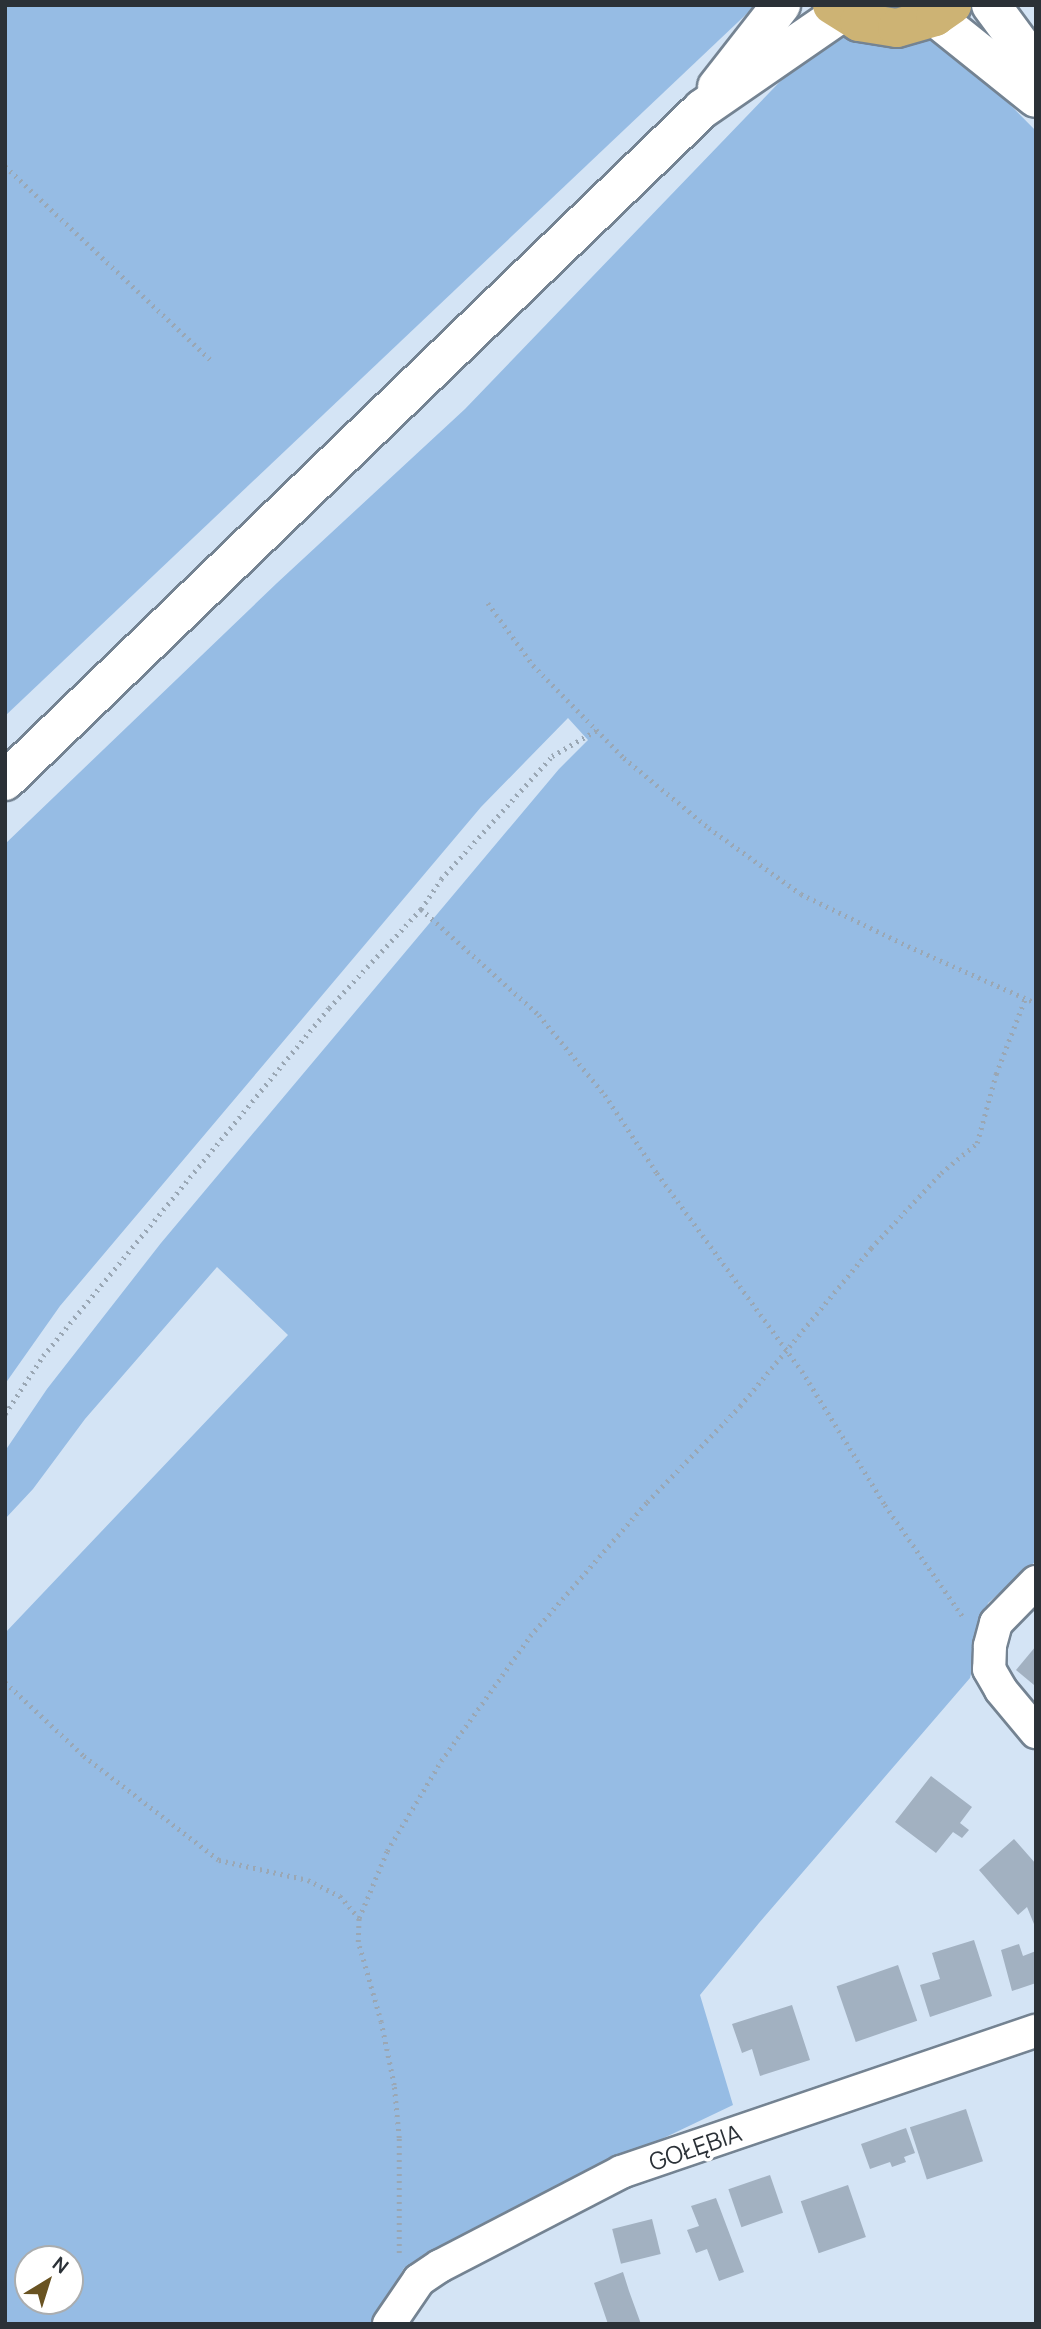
<!DOCTYPE html>
<meta charset="utf-8">
<style>
body{margin:0}
#map{position:relative;width:1041px;height:2329px;overflow:hidden;background:#d4e4f5;font-family:Manrope,sans-serif}
div>[style]{position:absolute}
[style*='--x']{left:calc(var(--x)*1px);top:calc(var(--y)*1px);width:calc(var(--w)*1px);rotate:calc(var(--a)*1deg)}
.green>*{inset:0;background:#96bce4}
.building>*{inset:0;background:#a2b1c1;transform-origin:0 0}
.path>*{height:4.5px;margin-top:-2.25px;transform-origin:0;background:repeating-linear-gradient(90deg,#9aa7b4 0 2px,transparent 0 7px)}
.roads{filter:drop-shadow(2px 0 #748392) drop-shadow(-2px 0 #748392) drop-shadow(0 2px #748392) drop-shadow(0 -2px #748392)}
.minor>*{height:32px;margin:-16px;padding:0 16px;transform-origin:16px;border-radius:16px;background:#fff}
.tertiary>*{height:38px;margin:-19px;padding:0 19px;transform-origin:19px;border-radius:19px;background:#fff}
.secondary>*{height:38px;margin:-19px;padding:0 19px;transform-origin:19px;border-radius:19px;background:#fff}
.primary>*{height:38px;margin:-19px;padding:0 19px;transform-origin:19px;border-radius:19px;background:#cdb374}
span{translate:-50% -50%;white-space:nowrap;text-align:center;line-height:1.15;-webkit-text-stroke:7px #fff;paint-order:stroke}
.street-label{font-size:24px;color:#2b3137}
.frame{position:absolute;inset:0;border:7px solid #2b3137;pointer-events:none}
.north{position:absolute;left:14px;top:2245px;width:70px;height:70px;box-sizing:border-box;background:#fff;border:2px solid #aaadaf;border-radius:50%;rotate:38deg;font-size:19px;font-weight:700;line-height:28px;text-align:center;color:#2b3137}
.north::after{content:'';display:block;margin:auto;width:24px;height:32px;background:#695322;clip-path:polygon(50% 0,100% 100%,50% 72%,0 100%)}
</style>
<div id="map">
<div class="green">
<i style="clip-path:polygon(5px 5px,756px 5px,5px 716px)"></i>
<i style="clip-path:polygon(evenodd,838px 32px,941px 41px,963px 57px,1036px 131px,1036px 1561px,988px 1603px,970px 1678px,759px 1923px,700px 1995px,733px 2105px,498px 2217px,404px 2268px,373px 2324px,5px 2324px,5px 1633px,288px 1335px,217px 1267px,85px 1419px,33px 1489px,5px 1519px,5px 1451px,47px 1389px,161px 1243px,559px 769px,588px 740px,568px 718px,481px 807px,60px 1306px,5px 1384px,5px 844px,277px 583px,465px 409px,796px 65px,838px 32px,28px 2259px,70px 2259px,70px 2301px,28px 2301px,28px 2259px)"></i>
</div>
<div class="building">
<i style="clip-path:polygon(1036px 1646px,1036px 1683px,1034px 1685px,1016px 1670px)"></i>
<i style="clip-path:polygon(931px 1776px,972px 1807px,960px 1823px,969px 1830px,962px 1838px,953px 1832px,936px 1853px,895px 1822px)"></i>
<i style="clip-path:polygon(1014px 1839px,1036px 1864px,1036px 1929px,1027px 1907px,1018px 1915px,979px 1870px)"></i>
<i style="clip-path:polygon(974px 1940px,992px 1996px,930px 2017px,920px 1985px,940px 1979px,932px 1953px)"></i>
<i style="clip-path:polygon(1019px 1944px,1023px 1956px,1036px 1951px,1036px 1983px,1012px 1991px,1001px 1950px)"></i>
<i style="left:898px;top:1965px;width:59px;height:65px;rotate:71deg"></i>
<i style="clip-path:polygon(792px 2005px,810px 2060px,760px 2076px,752px 2049px,742px 2053px,732px 2024px)"></i>
<i style="left:966px;top:2109px;width:55px;height:59px;rotate:72deg"></i>
<i style="clip-path:polygon(906px 2128px,915px 2153px,904px 2157px,906px 2162px,892px 2167px,890px 2162px,870px 2169px,861px 2144px)"></i>
<i style="left:770px;top:2175px;width:40px;height:44px;rotate:71deg"></i>
<i style="left:848px;top:2185px;width:55px;height:50px;rotate:71deg"></i>
<i style="clip-path:polygon(716px 2198px,744px 2272px,719px 2281px,707px 2249px,696px 2253px,687px 2230px,699px 2226px,691px 2206px)"></i>
<i style="left:652px;top:2219px;width:36px;height:41px;rotate:76deg"></i>
<i style="clip-path:polygon(623px 2272px,629px 2291px,641px 2324px,608px 2324px,594px 2283px)"></i>
</div>
<div class="path">
<i style="--x:5;--y:166;--w:282;--a:43.3"></i>
<i style="--x:488;--y:603;--w:77;--a:54"></i>
<i style="--x:533;--y:665;--w:130;--a:45.6"></i>
<i style="--x:624;--y:758;--w:110;--a:39.5"></i>
<i style="--x:709;--y:828;--w:113;--a:35.7"></i>
<i style="--x:801;--y:894;--w:119;--a:25.9"></i>
<i style="--x:908;--y:946;--w:140;--a:24"></i>
<i style="--x:421;--y:909;--w:159;--a:41.9"></i>
<i style="--x:539;--y:1015;--w:104;--a:50.5"></i>
<i style="--x:605;--y:1095;--w:94;--a:56.3"></i>
<i style="--x:657;--y:1173;--w:245;--a:53.8"></i>
<i style="--x:802;--y:1371;--w:158;--a:58.2"></i>
<i style="--x:885;--y:1505;--w:136;--a:55.1"></i>
<i style="--x:5;--y:1414;--w:69;--a:-56.8"></i>
<i style="--x:43;--y:1356;--w:450;--a:-50.6"></i>
<i style="--x:329;--y:1008;--w:135;--a:-47.1"></i>
<i style="--x:421;--y:909;--w:36;--a:-56"></i>
<i style="--x:441;--y:879;--w:166;--a:-47.9"></i>
<i style="--x:552;--y:756;--w:52;--a:-30"></i>
<i style="--x:5;--y:1682;--w:108;--a:43.1"></i>
<i style="--x:84;--y:1756;--w:170;--a:37.6"></i>
<i style="--x:219;--y:1860;--w:91;--a:12.7"></i>
<i style="--x:308;--y:1880;--w:36;--a:27"></i>
<i style="--x:340;--y:1896;--w:29;--a:49"></i>
<i style="--x:399;--y:2253;--w:115;--a:-90"></i>
<i style="--x:399;--y:2138;--w:53;--a:-95.4"></i>
<i style="--x:394;--y:2085;--w:64;--a:-101.7"></i>
<i style="--x:381;--y:2022;--w:83;--a:-106"></i>
<i style="--x:358;--y:1942;--w:24;--a:-88"></i>
<i style="--x:359;--y:1918;--w:73;--a:-67.3"></i>
<i style="--x:387;--y:1851;--w:105;--a:-59"></i>
<i style="--x:441;--y:1761;--w:153;--a:-54.5"></i>
<i style="--x:530;--y:1636;--w:178;--a:-48.9"></i>
<i style="--x:647;--y:1502;--w:134;--a:-45.9"></i>
<i style="--x:740;--y:1406;--w:205;--a:-50.3"></i>
<i style="--x:871;--y:1248;--w:103;--a:-47"></i>
<i style="--x:941;--y:1173;--w:47;--a:-39.8"></i>
<i style="--x:977;--y:1143;--w:72;--a:-74.6"></i>
<i style="--x:996;--y:1074;--w:80;--a:-68.9"></i>
</div>
<div class="roads">
<div class="minor">
<i style="--x:1036;--y:1582;--w:57;--a:134.3"></i>
<i style="--x:996;--y:1623;--w:24;--a:105"></i>
<i style="--x:990;--y:1646;--w:23;--a:92"></i>
<i style="--x:989;--y:1669;--w:24;--a:60"></i>
<i style="--x:1001;--y:1690;--w:55;--a:50.2"></i>
<i style="--x:389;--y:2324;--w:53;--a:-55.7"></i>
<i style="--x:419;--y:2280;--w:25;--a:-34"></i>
<i style="--x:440;--y:2266;--w:204;--a:-27.4"></i>
<i style="--x:621;--y:2172;--w:438;--a:-18.8"></i>
</div>
<div class="tertiary">
<i style="--x:991;--y:5;--w:76;--a:53.6"></i>
<i style="--x:935;--y:17;--w:129;--a:38.7"></i>
</div>
<div class="secondary">
<i style="--x:717;--y:87;--w:104;--a:-52"></i>
<i style="--x:5;--y:781;--w:968;--a:-43.95"></i>
<i style="--x:702;--y:109;--w:169;--a:-34.6"></i>
</div>
<div class="primary">
<i style="--x:832;--y:5;--w:32;--a:32"></i>
<i style="--x:859;--y:22;--w:38;--a:9"></i>
<i style="--x:897;--y:28;--w:40;--a:-16"></i>
<i style="--x:935;--y:17;--w:21;--a:-35"></i>
</div>
</div>
<div class="street-label">
<span style="left:695px;top:2147px;rotate:-19deg">GOŁĘBIA</span>
</div>
<div class="frame"></div>
<div class="north">N</div>
</div>
